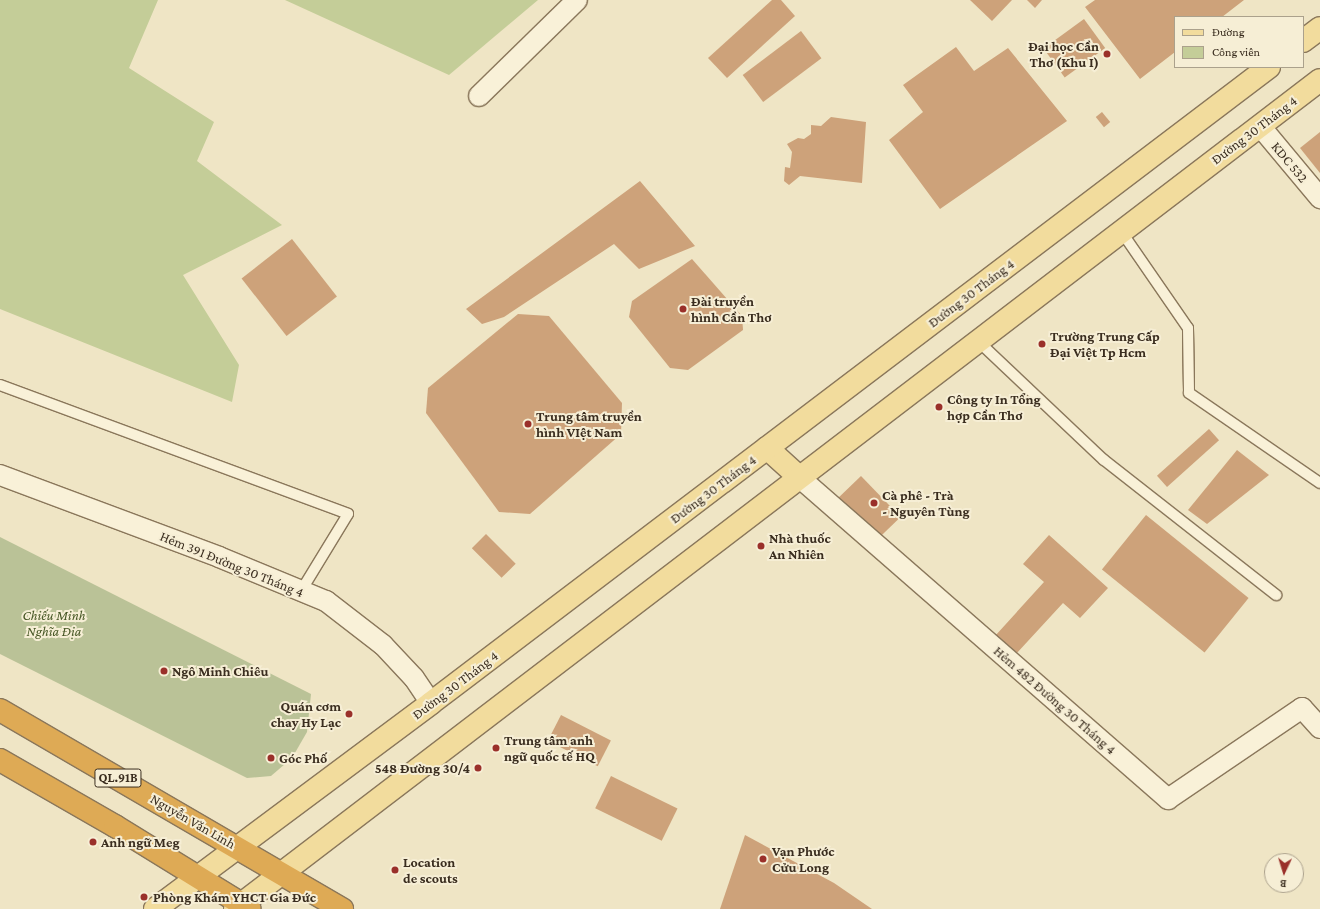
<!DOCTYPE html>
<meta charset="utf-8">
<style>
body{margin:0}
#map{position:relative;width:1320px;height:909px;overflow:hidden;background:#efe5c5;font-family:"Crimson Pro",serif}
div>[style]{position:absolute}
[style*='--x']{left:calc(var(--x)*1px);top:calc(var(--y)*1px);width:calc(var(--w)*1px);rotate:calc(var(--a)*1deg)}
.green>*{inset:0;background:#c4cd98}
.cemetery>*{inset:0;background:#bac297}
.building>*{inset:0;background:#cda27a;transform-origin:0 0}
.roads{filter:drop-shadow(1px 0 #8a775b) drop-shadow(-1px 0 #8a775b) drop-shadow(0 1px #8a775b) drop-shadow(0 -1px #8a775b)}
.lane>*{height:10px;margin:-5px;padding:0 5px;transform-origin:5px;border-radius:5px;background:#f9f1d8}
.street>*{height:20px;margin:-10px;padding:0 10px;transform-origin:10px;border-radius:10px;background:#f9f1d8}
.primary>*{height:22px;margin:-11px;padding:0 11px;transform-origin:11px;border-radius:11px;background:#f2dc9d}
.highway>*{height:22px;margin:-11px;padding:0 11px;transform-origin:11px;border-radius:11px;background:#deaa55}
.dots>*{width:11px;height:11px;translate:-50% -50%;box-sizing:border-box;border:2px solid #f6eed5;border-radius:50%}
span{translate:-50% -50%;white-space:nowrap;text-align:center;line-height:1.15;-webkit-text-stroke:4px #f6eed5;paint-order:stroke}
.shield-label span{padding:1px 3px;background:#f6eed5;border:1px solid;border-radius:3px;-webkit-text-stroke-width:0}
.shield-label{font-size:13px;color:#3a2d1f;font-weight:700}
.poi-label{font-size:14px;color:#3a2d1f;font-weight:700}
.right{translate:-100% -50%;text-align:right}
.left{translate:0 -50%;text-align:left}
.street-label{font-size:14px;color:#3a2d1f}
.park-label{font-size:14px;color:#475725;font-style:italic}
.legend{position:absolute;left:1174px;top:16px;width:130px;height:52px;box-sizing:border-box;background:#f6eed5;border:1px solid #aba18c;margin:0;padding:5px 7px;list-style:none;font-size:12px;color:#3a2d1f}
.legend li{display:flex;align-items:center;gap:8px;height:20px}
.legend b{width:20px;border:1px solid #aba18c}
.north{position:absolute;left:1264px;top:853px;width:40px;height:40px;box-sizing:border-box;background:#f6eed5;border:1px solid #aba18c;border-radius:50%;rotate:184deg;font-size:11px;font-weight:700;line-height:16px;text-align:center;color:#3a2d1f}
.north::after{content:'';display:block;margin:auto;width:14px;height:18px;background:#9a302a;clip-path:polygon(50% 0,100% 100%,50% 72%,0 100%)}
</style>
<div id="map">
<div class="green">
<i style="clip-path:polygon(0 0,158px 0,129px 68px,214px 122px,197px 161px,282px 225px,183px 275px,239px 365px,232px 402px,0 309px)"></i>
<i style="clip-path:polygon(285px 0,538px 0,449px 75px)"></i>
</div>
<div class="cemetery">
<i style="clip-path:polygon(0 537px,311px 694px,307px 732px,292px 758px,271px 776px,247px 778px,0 654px)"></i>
</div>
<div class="building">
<i style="clip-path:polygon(772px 0,781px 0,795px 16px,727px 78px,708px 58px)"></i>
<i style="clip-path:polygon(970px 0,1012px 0,992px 21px)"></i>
<i style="clip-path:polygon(1027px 0,1042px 0,1035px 8px)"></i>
<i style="clip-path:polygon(1095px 0,1244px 0,1222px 17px,1175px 17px,1175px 52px,1140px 79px,1085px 7px)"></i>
<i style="left:1084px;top:19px;width:36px;height:50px;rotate:54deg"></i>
<i style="left:801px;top:31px;width:34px;height:73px;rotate:53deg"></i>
<i style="clip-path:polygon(956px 47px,974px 71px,1008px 48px,1067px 121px,940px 209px,889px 140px,923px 112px,903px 85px)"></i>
<i style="left:1102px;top:112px;width:13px;height:8px;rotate:51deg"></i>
<i style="clip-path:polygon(831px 117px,866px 122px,862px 183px,800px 176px,789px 185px,784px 181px,785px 167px,790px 168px,792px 152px,787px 144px,798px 138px,804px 139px,811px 134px,811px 125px,821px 126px)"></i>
<i style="clip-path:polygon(1320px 132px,1320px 173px,1300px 148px)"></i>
<i style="clip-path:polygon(640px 181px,695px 246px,639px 269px,614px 244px,504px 317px,482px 324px,466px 309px)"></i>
<i style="left:292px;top:239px;width:73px;height:64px;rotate:52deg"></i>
<i style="clip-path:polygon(692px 259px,742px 316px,743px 330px,688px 370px,670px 368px,629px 317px,632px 301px)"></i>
<i style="clip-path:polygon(518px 314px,549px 316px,622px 403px,621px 434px,530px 514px,499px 512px,426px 413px,428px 388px)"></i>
<i style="left:1209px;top:429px;width:15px;height:70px;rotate:48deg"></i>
<i style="clip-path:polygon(1237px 450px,1269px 475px,1207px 524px,1188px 510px)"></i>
<i style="left:861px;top:476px;width:57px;height:35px;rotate:46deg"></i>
<i style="left:1146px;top:515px;width:132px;height:70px;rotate:39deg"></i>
<i style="left:486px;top:534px;width:42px;height:20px;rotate:45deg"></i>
<i style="clip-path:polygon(1049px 535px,1108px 588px,1080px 618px,1063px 603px,1016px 654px,995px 636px,1044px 582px,1023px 564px)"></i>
<i style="left:561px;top:715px;width:56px;height:29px;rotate:27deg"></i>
<i style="left:611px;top:776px;width:74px;height:36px;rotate:26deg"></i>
<i style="clip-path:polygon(745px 835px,834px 883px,872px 909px,720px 909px)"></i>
</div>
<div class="roads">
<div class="lane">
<i style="--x:1121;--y:231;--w:118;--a:55.4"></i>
<i style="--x:1188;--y:328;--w:65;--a:89.1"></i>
<i style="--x:1189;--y:393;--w:159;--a:34.5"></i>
<i style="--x:978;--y:341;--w:173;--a:43.4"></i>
<i style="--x:1104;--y:460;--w:219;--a:38.1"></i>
<i style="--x:0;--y:385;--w:371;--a:20.3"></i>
<i style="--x:348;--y:514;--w:90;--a:121.4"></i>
</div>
<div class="street">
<i style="--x:479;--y:96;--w:137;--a:-44.4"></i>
<i style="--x:1260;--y:126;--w:94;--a:50.2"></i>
<i style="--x:0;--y:475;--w:234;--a:20.5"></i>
<i style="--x:219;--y:557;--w:116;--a:22.4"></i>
<i style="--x:326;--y:601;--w:72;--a:37.7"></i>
<i style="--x:383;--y:645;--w:45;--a:46.8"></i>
<i style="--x:414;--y:678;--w:30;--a:56"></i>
<i style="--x:799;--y:477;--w:490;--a:41.1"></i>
<i style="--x:1168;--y:799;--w:162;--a:-34.2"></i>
<i style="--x:1302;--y:708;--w:27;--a:48"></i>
</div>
<div class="primary">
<i style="--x:1303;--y:41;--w:21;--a:-37"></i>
<i style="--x:767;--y:448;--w:43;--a:42.2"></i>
<i style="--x:155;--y:909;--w:344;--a:-36.7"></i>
<i style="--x:431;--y:703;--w:1052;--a:-37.2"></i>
<i style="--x:235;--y:909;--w:1365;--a:-37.38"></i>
</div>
<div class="highway">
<i style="--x:0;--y:710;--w:396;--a:30.2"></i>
<i style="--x:0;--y:760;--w:133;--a:29.9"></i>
<i style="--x:115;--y:826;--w:158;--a:31.6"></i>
</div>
</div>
<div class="dots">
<i style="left:1107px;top:54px;background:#9a302a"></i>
<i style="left:683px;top:309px;background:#9a302a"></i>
<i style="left:1042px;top:344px;background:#9a302a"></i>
<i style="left:939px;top:407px;background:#9a302a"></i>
<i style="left:528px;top:424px;background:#9a302a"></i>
<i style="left:874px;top:503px;background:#9a302a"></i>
<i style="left:761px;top:546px;background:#9a302a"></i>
<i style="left:164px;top:671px;background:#9a302a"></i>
<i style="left:349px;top:714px;background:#9a302a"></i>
<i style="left:496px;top:748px;background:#9a302a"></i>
<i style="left:271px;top:758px;background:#9a302a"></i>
<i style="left:478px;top:768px;background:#9a302a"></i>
<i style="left:93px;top:842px;background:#9a302a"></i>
<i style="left:763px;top:859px;background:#9a302a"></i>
<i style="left:395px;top:870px;background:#9a302a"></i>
<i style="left:144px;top:897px;background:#9a302a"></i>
</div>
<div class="shield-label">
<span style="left:118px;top:778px">QL.91B</span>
</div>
<div class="poi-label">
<span class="right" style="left:1099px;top:54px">Đại học Cần<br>Thơ (Khu I)</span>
<span class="left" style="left:691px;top:309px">Đài truyền<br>hình Cần Thơ</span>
<span class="left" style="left:1050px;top:344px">Trường Trung Cấp<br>Đại Việt Tp Hcm</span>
<span class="left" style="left:947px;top:407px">Công ty In Tổng<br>hợp Cần Thơ</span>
<span class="left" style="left:536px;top:424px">Trung tâm truyền<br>hình VIệt Nam</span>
<span class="left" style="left:882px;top:503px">Cà phê - Trà<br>- Nguyên Tùng</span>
<span class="left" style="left:769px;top:546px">Nhà thuốc<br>An Nhiên</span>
<span class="left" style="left:172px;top:671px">Ngô Minh Chiêu</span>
<span class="right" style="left:341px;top:714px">Quán cơm<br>chay Hy Lạc</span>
<span class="left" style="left:504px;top:748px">Trung tâm anh<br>ngữ quốc tế HQ</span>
<span class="left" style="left:279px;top:758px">Góc Phố</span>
<span class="right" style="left:470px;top:768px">548 Đường 30/4</span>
<span class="left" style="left:101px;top:842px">Anh ngữ Meg</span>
<span class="left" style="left:772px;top:859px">Vạn Phước<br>Cửu Long</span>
<span class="left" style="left:403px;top:870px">Location<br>de scouts</span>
<span class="left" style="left:153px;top:897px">Phòng Khám YHCT Gia Đức</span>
</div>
<div class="street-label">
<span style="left:1254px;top:130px;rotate:-37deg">Đường 30 Tháng 4</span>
<span style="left:1290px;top:162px;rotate:50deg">KDC 532</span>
<span style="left:971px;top:293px;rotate:-37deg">Đường 30 Tháng 4</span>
<span style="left:713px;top:489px;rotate:-37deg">Đường 30 Tháng 4</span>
<span style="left:232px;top:564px;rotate:22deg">Hẻm 391 Đường 30 Tháng 4</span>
<span style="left:455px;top:685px;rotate:-37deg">Đường 30 Tháng 4</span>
<span style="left:1055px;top:700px;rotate:41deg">Hẻm 482 Đường 30 Tháng 4</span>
<span style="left:193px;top:821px;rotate:30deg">Nguyễn Văn Linh</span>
</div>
<div class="park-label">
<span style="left:54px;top:623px">Chiếu Minh<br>Nghĩa Địa</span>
</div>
<ul class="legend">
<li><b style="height:5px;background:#f2dc9d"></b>Đường</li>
<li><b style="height:11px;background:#c4cd98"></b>Công viên</li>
</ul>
<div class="north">B</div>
</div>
